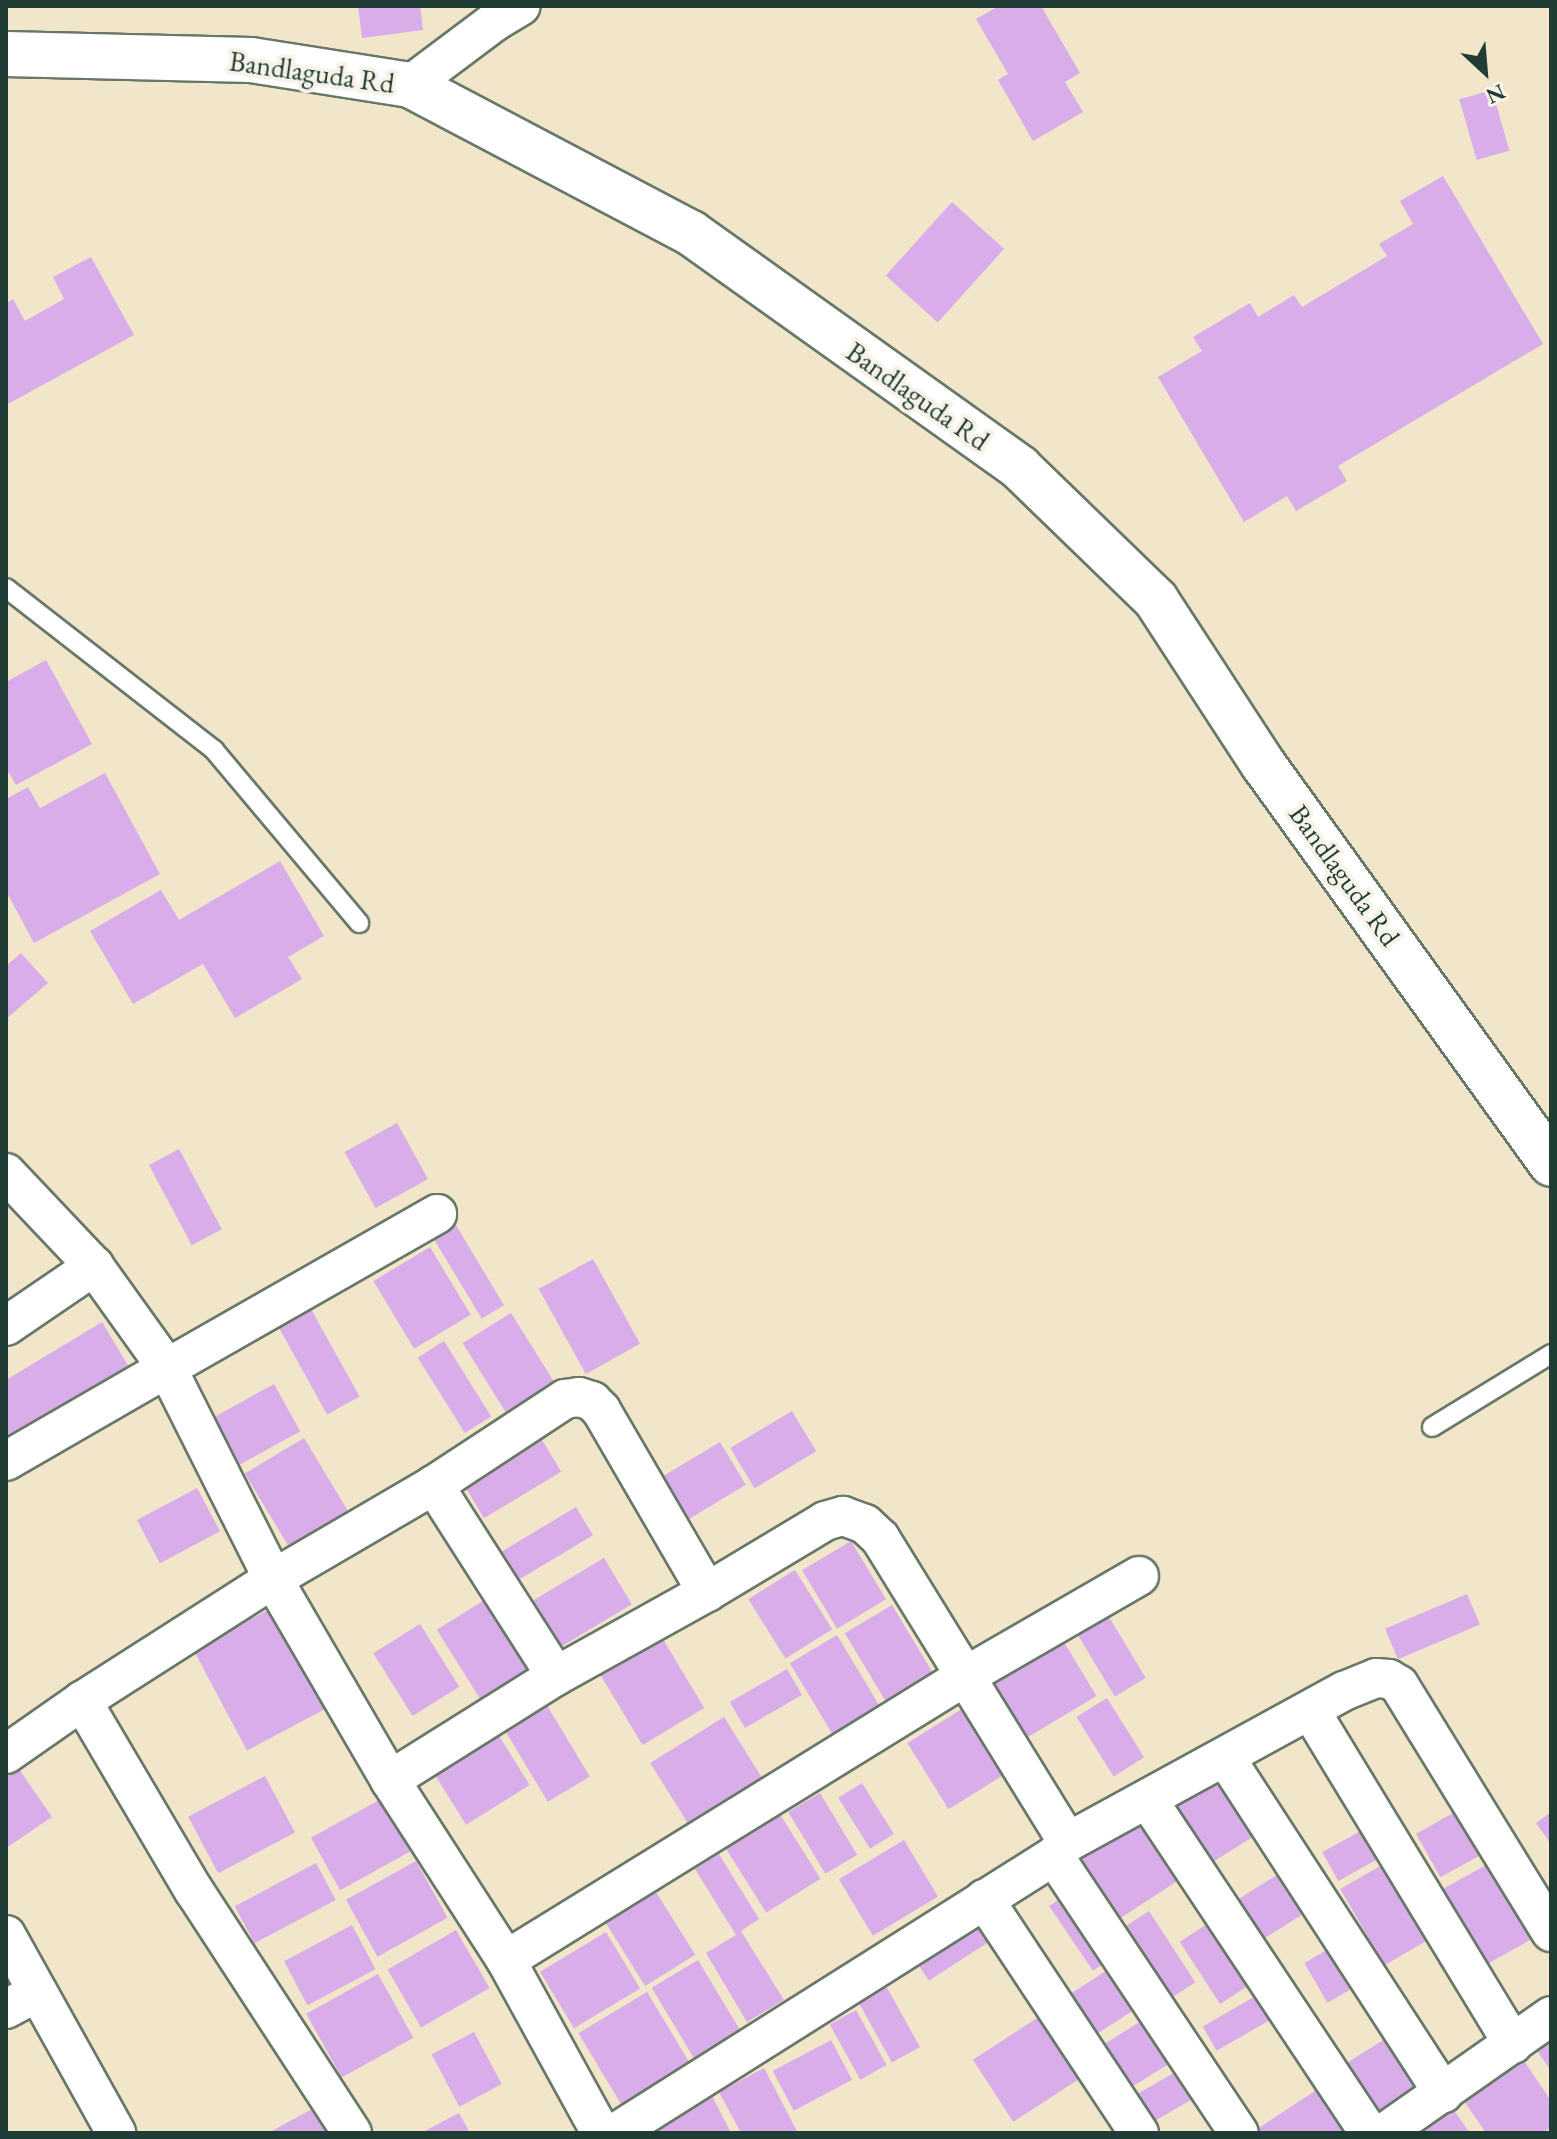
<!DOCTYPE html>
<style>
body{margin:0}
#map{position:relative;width:1557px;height:2139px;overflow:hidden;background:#f1e5ca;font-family:"EB Garamond",serif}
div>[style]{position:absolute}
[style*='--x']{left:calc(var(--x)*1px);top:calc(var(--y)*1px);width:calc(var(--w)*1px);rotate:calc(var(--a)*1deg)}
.building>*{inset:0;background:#d8adea;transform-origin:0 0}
.roads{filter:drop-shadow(2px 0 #687868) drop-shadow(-2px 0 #687868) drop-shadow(0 2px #687868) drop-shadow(0 -2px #687868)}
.lane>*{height:18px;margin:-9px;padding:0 9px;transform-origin:9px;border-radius:9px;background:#fff}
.street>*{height:38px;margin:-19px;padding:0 19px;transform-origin:19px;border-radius:19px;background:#fff}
.secondary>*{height:44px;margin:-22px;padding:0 22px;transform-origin:22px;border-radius:22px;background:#fff}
span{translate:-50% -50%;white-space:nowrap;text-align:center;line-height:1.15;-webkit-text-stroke:8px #f7f3e8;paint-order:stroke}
.street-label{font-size:28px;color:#1f3d34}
.frame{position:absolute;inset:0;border:8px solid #1f3d34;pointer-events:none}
.north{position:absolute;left:1445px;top:32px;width:80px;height:80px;-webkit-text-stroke:6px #f7f3e8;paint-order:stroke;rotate:154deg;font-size:22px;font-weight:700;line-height:32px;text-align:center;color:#1f3d34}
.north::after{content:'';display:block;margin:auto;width:28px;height:36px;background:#1f3d34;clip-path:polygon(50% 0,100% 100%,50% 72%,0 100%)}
</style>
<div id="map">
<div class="building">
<i style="clip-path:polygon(358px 6px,420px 6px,423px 30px,362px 38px)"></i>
<i style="clip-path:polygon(999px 6px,1041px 6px,1080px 73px,1065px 82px,1083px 112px,1033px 141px,998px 80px,1008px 74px,976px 19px)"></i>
<i style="left:1492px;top:90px;width:63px;height:34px;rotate:74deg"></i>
<i style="clip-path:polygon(1443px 176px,1543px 344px,1338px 466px,1347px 481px,1296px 511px,1287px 496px,1244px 522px,1158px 377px,1202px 351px,1193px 337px,1250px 303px,1258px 317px,1294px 295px,1302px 307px,1387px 256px,1379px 244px,1413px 224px,1400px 201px)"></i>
<i style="left:952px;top:202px;width:70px;height:99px;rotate:42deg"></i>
<i style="clip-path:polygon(91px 257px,134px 335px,6px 405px,6px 303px,13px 299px,25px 321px,64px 299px,53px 277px)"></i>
<i style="clip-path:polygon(46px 660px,92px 744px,16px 785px,6px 768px,6px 682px)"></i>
<i style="clip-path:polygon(105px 773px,160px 874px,34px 943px,6px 891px,6px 799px,28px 787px,40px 808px)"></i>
<i style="clip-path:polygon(280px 861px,324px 936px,288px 957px,302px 979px,235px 1018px,203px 964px,133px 1004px,90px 931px,161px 890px,179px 920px)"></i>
<i style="clip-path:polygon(21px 953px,48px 983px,6px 1019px,6px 966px)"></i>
<i style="left:397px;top:1123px;width:64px;height:60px;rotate:61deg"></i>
<i style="left:179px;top:1149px;width:91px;height:34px;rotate:62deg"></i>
<i style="left:454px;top:1222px;width:97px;height:26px;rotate:59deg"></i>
<i style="left:430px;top:1247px;width:79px;height:66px;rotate:59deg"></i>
<i style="left:593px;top:1259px;width:97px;height:62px;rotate:61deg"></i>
<i style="left:311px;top:1309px;width:100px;height:37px;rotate:61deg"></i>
<i style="left:511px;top:1313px;width:92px;height:57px;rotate:58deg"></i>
<i style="clip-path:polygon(102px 1322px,138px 1382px,6px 1443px,6px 1380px)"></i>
<i style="left:444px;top:1341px;width:89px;height:31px;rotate:58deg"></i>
<i style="left:274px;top:1384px;width:54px;height:77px;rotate:61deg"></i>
<i style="left:792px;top:1411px;width:47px;height:72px;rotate:59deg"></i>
<i style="left:539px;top:1435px;width:43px;height:90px;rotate:59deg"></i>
<i style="left:304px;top:1438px;width:87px;height:69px;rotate:59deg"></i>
<i style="left:720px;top:1442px;width:50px;height:72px;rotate:59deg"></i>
<i style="left:197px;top:1488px;width:49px;height:68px;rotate:62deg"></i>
<i style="left:576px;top:1507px;width:33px;height:87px;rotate:59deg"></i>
<i style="left:851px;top:1541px;width:68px;height:57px;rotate:59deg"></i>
<i style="left:604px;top:1558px;width:54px;height:88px;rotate:59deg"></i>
<i style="left:795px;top:1570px;width:70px;height:55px;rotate:58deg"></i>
<i style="left:1467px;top:1594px;width:33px;height:89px;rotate:67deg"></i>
<i style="left:486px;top:1599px;width:83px;height:58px;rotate:58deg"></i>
<i style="left:892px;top:1605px;width:79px;height:55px;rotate:59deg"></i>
<i style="left:272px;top:1608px;width:114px;height:89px;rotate:62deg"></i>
<i style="left:1106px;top:1612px;width:77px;height:36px;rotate:59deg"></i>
<i style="left:420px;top:1624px;width:74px;height:55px;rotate:58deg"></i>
<i style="left:837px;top:1635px;width:84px;height:55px;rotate:59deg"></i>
<i style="left:661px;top:1636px;width:84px;height:72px;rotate:59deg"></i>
<i style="left:1064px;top:1642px;width:63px;height:89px;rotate:59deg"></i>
<i style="left:787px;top:1669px;width:30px;height:66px;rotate:60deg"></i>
<i style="left:1107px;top:1698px;width:70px;height:36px;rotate:58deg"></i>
<i style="left:545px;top:1702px;width:87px;height:49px;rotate:59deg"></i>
<i style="left:965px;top:1707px;width:78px;height:68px;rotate:58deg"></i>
<i style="left:724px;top:1717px;width:71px;height:87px;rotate:58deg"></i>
<i style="left:491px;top:1723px;width:73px;height:75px;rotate:58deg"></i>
<i style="left:1217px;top:1765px;width:80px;height:57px;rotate:58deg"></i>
<i style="clip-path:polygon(19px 1769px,52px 1817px,6px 1848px,6px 1778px)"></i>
<i style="left:265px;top:1776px;width:64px;height:87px;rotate:62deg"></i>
<i style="left:862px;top:1783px;width:60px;height:28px;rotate:58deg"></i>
<i style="left:820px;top:1793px;width:72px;height:37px;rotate:59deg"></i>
<i style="left:381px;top:1799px;width:60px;height:80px;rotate:61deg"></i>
<i style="left:1466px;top:1806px;width:50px;height:57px;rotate:61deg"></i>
<i style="left:778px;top:1811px;width:80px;height:64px;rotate:58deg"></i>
<i style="left:1144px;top:1811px;width:77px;height:95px;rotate:57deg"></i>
<i style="clip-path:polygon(1551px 1812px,1551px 1844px,1536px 1823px)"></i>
<i style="left:1366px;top:1828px;width:33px;height:50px;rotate:61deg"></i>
<i style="left:904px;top:1840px;width:66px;height:76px;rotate:59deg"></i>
<i style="clip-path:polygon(719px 1854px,759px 1919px,741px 1931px,784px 2000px,747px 2022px,706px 1953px,736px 1935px,695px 1869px)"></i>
<i style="left:1394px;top:1858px;width:88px;height:62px;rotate:60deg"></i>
<i style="left:1497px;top:1859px;width:87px;height:76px;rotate:61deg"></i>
<i style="left:416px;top:1861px;width:65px;height:80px;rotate:61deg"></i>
<i style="left:316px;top:1863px;width:42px;height:92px;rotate:62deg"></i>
<i style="left:1285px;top:1870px;width:47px;height:68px;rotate:58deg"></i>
<i style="left:656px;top:1892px;width:74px;height:59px;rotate:58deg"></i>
<i style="left:1070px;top:1892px;width:78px;height:25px;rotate:56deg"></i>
<i style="left:1149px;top:1911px;width:85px;height:45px;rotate:57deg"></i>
<i style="left:982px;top:1914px;width:27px;height:81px;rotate:57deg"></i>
<i style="left:1215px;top:1919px;width:74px;height:42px;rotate:57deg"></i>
<i style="left:352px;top:1925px;width:50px;height:77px;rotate:62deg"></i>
<i style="left:456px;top:1930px;width:67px;height:79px;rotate:60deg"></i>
<i style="left:606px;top:1932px;width:66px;height:77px;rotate:59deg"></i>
<i style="left:1339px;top:1943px;width:46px;height:40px;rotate:60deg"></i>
<i style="left:698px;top:1960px;width:83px;height:54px;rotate:59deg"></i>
<i style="left:1115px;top:1965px;width:48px;height:63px;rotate:57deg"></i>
<i style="left:378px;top:1974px;width:73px;height:82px;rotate:61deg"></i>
<i style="left:885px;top:1984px;width:72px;height:32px;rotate:61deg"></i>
<i style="left:647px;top:1992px;width:87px;height:80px;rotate:59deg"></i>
<i style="left:1259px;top:1994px;width:28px;height:65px;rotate:60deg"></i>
<i style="left:1051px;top:2009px;width:74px;height:93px;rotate:57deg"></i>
<i style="left:856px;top:2010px;width:63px;height:30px;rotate:61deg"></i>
<i style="left:1154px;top:2013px;width:51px;height:69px;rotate:58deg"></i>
<i style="clip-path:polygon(1551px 2027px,1551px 2071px,1530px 2040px)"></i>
<i style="left:474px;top:2032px;width:59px;height:48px;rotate:62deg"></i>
<i style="left:1393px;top:2034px;width:59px;height:55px;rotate:58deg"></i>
<i style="left:831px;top:2040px;width:45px;height:66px;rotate:62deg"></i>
<i style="clip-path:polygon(1520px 2055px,1551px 2101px,1551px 2127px,1543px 2133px,1486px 2133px,1460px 2095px)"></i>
<i style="left:1191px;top:2063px;width:32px;height:74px;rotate:60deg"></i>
<i style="clip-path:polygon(764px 2068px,798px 2133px,741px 2133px,719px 2092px)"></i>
<i style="clip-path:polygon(1321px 2087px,1351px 2133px,1251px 2133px)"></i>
<i style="clip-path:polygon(711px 2094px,731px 2133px,636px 2133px)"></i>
<i style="clip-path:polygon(1445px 2098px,1470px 2133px,1395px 2133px)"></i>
<i style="clip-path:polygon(314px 2108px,327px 2133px,268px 2133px)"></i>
<i style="clip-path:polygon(459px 2113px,470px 2133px,421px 2133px)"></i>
</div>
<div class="roads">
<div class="lane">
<i style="--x:6;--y:588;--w:264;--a:37.9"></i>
<i style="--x:214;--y:750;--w:226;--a:50"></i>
<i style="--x:1432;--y:1427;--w:140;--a:-31.5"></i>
</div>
<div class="street">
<i style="--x:410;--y:85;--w:105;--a:-36.9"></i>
<i style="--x:494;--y:22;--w:31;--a:-31"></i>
<i style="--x:6;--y:1173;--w:128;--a:46.6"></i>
<i style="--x:94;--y:1266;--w:125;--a:54.4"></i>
<i style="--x:167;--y:1368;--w:311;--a:-29.7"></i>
<i style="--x:6;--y:1326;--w:107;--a:-34.3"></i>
<i style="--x:6;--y:1461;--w:186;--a:-30"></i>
<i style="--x:167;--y:1368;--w:236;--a:63.3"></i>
<i style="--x:273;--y:1579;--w:233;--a:59.8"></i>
<i style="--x:390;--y:1780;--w:214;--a:57.2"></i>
<i style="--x:506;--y:1960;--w:197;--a:61.2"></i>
<i style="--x:556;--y:1676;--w:227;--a:-122.6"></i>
<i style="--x:434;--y:1485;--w:157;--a:-33.3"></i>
<i style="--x:565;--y:1399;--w:14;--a:-8"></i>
<i style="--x:579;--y:1397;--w:14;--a:17"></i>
<i style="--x:592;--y:1401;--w:13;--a:45"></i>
<i style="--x:601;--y:1410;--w:211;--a:59.8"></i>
<i style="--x:1310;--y:1710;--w:391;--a:58.7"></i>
<i style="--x:6;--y:1754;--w:93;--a:-34.9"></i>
<i style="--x:1225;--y:1757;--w:401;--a:57"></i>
<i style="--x:390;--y:1780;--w:196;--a:-32.1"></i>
<i style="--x:556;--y:1676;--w:173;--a:-29.1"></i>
<i style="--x:707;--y:1592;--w:138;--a:-31"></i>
<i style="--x:825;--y:1521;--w:19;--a:-16"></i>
<i style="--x:843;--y:1516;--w:23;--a:20"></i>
<i style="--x:865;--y:1524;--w:21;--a:43"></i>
<i style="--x:880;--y:1538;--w:357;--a:58.3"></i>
<i style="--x:1148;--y:1800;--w:400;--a:56.4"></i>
<i style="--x:1054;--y:1856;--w:333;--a:56.3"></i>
<i style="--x:984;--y:1899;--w:281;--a:56.5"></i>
<i style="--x:6;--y:1935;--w:227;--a:60.9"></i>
<i style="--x:506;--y:1960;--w:538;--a:-31.71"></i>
<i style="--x:964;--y:1677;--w:202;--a:-30"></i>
<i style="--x:6;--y:2009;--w:36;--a:-28"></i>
<i style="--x:352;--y:2133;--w:289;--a:-123.1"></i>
<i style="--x:194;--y:1891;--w:221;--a:-120.5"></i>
<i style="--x:82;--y:1701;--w:227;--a:-32.6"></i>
<i style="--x:273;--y:1579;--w:186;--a:-30.3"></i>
<i style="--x:615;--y:2133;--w:519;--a:-32.25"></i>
<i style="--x:1054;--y:1856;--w:20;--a:-45"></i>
<i style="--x:1068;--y:1842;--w:315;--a:-28.7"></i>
<i style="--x:1344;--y:1691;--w:35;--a:-22"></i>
<i style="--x:1376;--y:1678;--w:13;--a:4"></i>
<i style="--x:1389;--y:1679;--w:12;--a:31"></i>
<i style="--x:1399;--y:1685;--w:290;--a:58.4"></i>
<i style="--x:1384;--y:2133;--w:204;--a:-35"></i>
</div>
<div class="secondary">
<i style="--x:6;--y:54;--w:245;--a:1.4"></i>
<i style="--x:251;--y:60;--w:161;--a:8.9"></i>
<i style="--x:410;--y:85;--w:318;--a:27.8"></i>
<i style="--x:691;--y:233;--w:404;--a:35.5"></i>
<i style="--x:1020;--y:468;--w:190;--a:44.1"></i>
<i style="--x:1156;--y:600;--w:196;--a:56.9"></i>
<i style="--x:1263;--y:764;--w:493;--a:54.2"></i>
</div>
</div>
<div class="street-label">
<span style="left:312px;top:72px;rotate:8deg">Bandlaguda Rd</span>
<span style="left:918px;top:396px;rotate:35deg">Bandlaguda Rd</span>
<span style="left:1345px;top:875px;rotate:54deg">Bandlaguda Rd</span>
</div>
<div class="frame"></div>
<div class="north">N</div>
</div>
